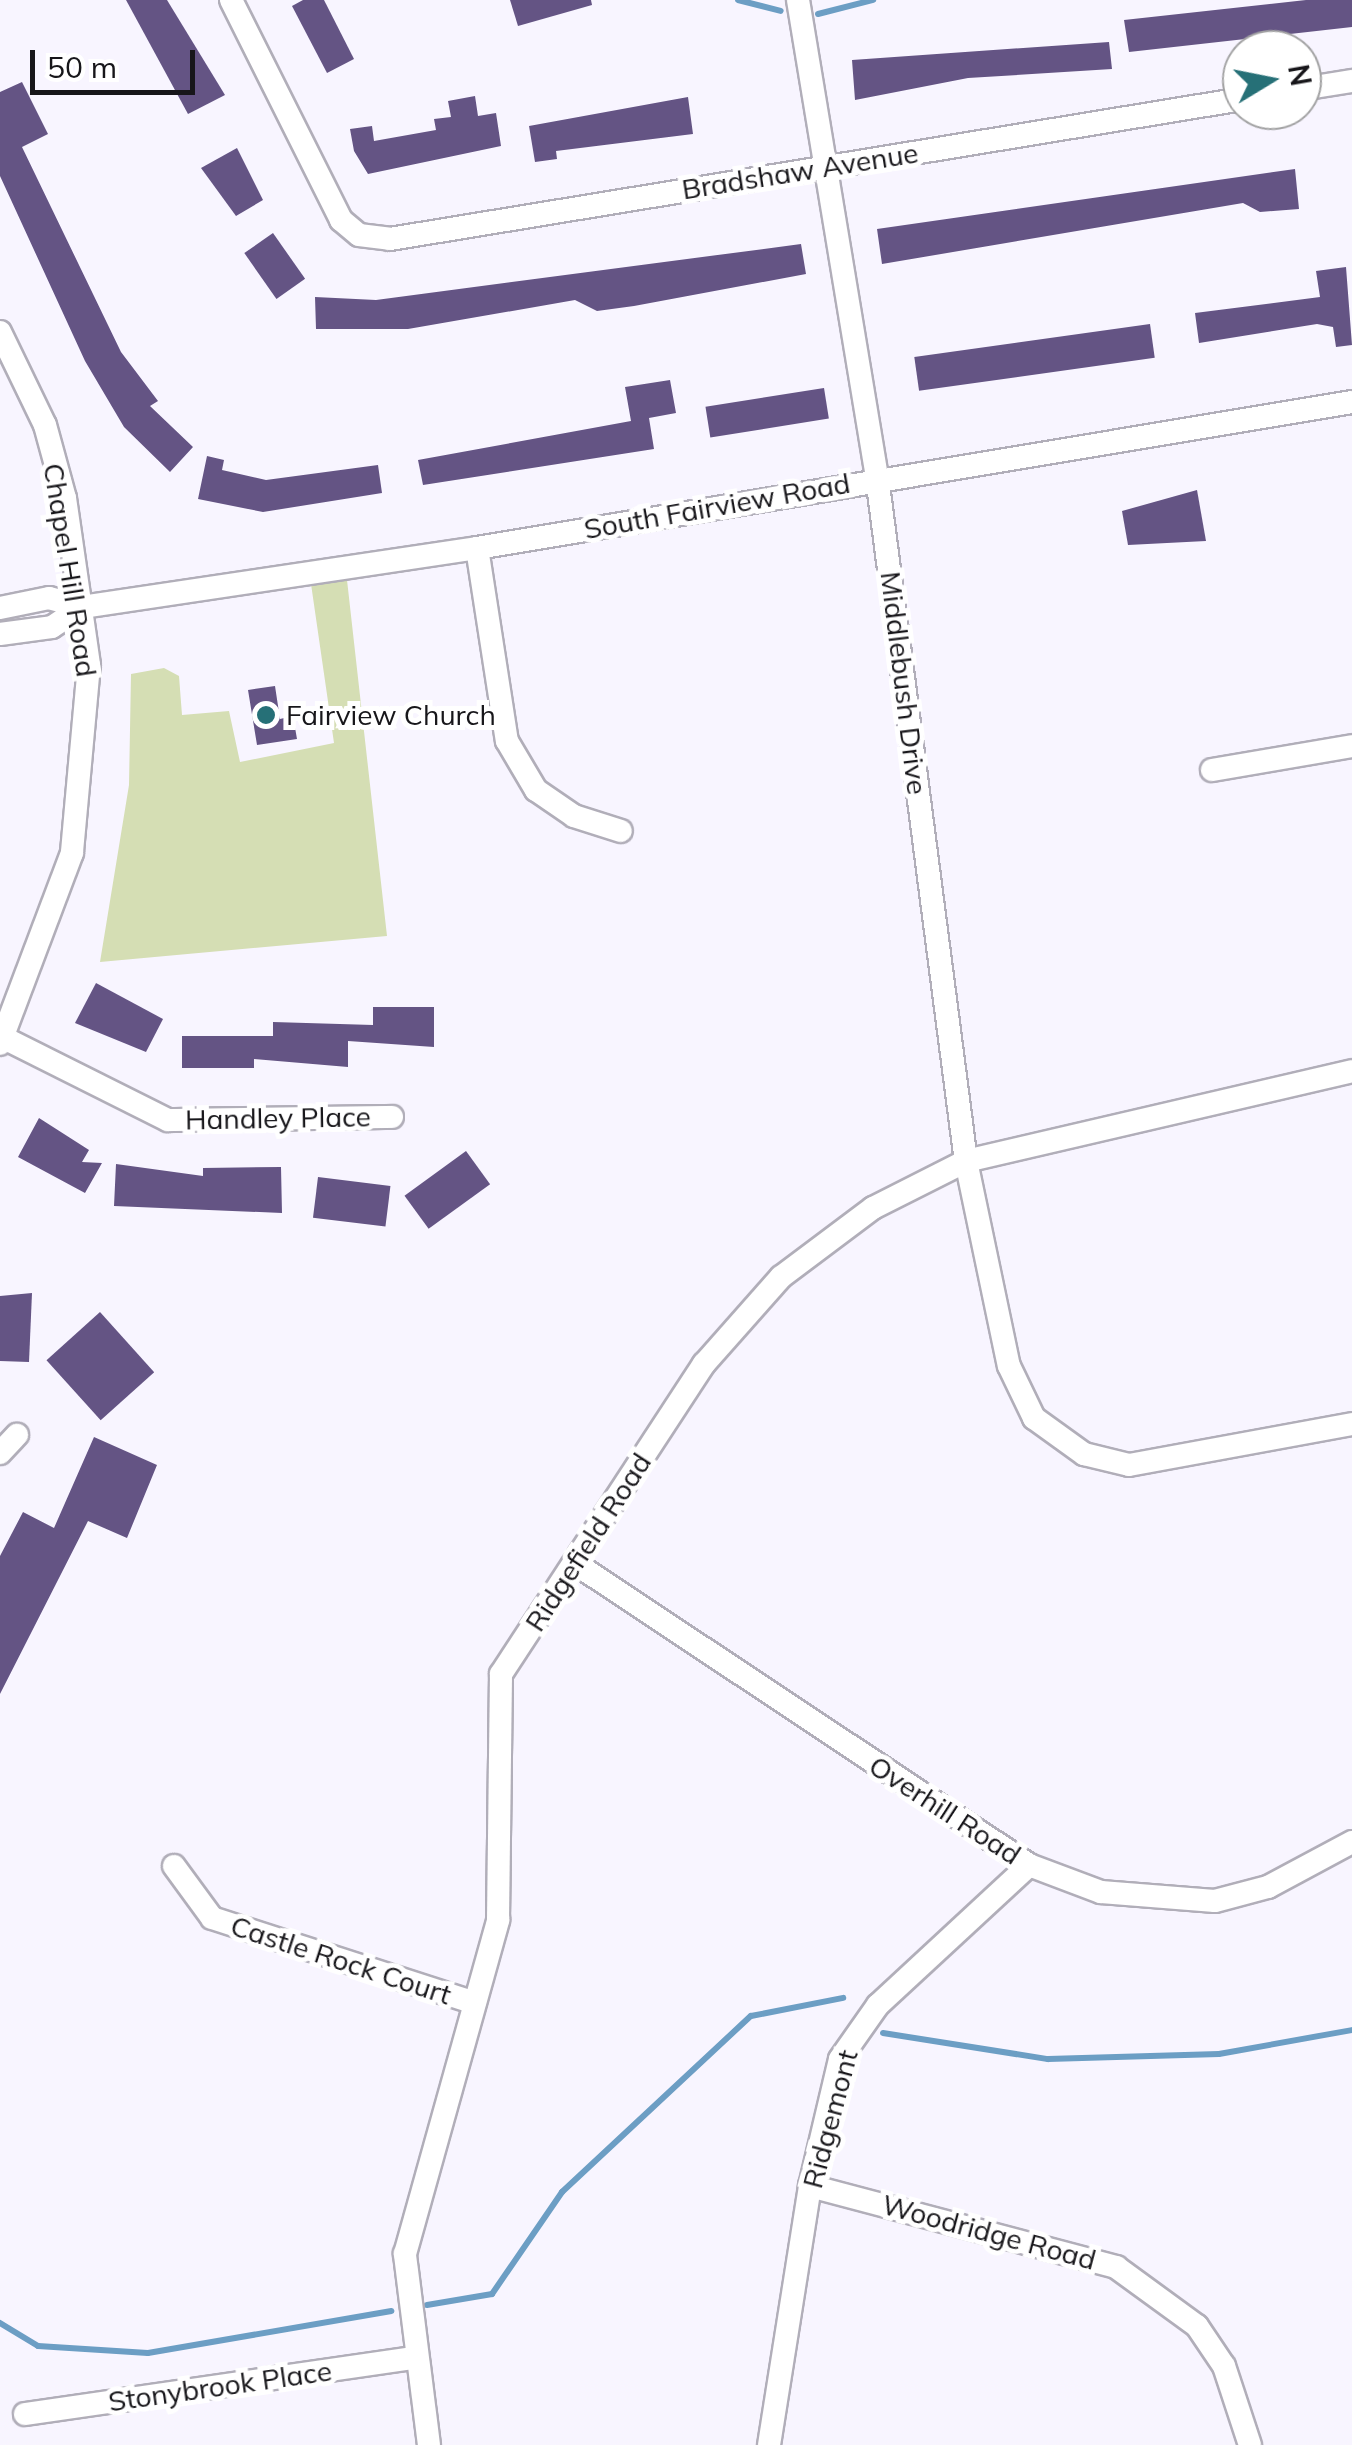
<!DOCTYPE html>
<style>
body{margin:0}
#map{position:relative;width:1352px;height:2445px;overflow:hidden;background:#f8f5ff;font-family:Mulish,sans-serif}
div>[style]{position:absolute}
[style*='--x']{left:calc(var(--x)*1px);top:calc(var(--y)*1px);width:calc(var(--w)*1px);rotate:calc(var(--a)*1deg)}
.green>*{inset:0;background:#d5deb4}
.stream>*{height:6px;margin:-3px;padding:0 3px;transform-origin:3px;border-radius:3px;background:#6c9ec4}
.building>*{inset:0;background:#645484;transform-origin:0 0}
.roads{filter:drop-shadow(2px 0 #b1aeb9) drop-shadow(-2px 0 #b1aeb9) drop-shadow(0 2px #b1aeb9) drop-shadow(0 -2px #b1aeb9)}
.minor>*{height:22px;margin:-11px;padding:0 11px;transform-origin:11px;border-radius:11px;background:#fff}
.dots>*{width:28px;height:28px;translate:-50% -50%;box-sizing:border-box;border:5px solid #fff;border-radius:50%}
span{translate:-50% -50%;white-space:nowrap;text-align:center;line-height:1.15;-webkit-text-stroke:10px #fff;paint-order:stroke}
.street-label{font-size:28px;color:#17161a}
.poi-label{font-size:28px;color:#17161a}
.left{translate:0 -50%;text-align:left}
.north{position:absolute;left:1222px;top:30px;width:100px;height:100px;box-sizing:border-box;background:#fff;border:2px solid #a2a2a3;border-radius:50%;rotate:80deg;font-size:28px;font-weight:700;line-height:40px;text-align:center;color:#17161a}
.north::after{content:'';display:block;margin:auto;width:35px;height:45px;background:#267077;clip-path:polygon(50% 0,100% 100%,50% 72%,0 100%)}
.scale{position:absolute;left:30px;top:50px;width:165px;height:45px;box-sizing:border-box;border:5px solid #17161a;border-top:0;padding-left:12px;font-size:30px;line-height:35px;white-space:nowrap;color:#17161a;-webkit-text-stroke:8px #fff;paint-order:stroke}
</style>
<div id="map">
<div class="green">
<i style="clip-path:polygon(346px 571px,387px 936px,100px 962px,129px 785px,131px 674px,164px 668px,179px 676px,182px 715px,229px 711px,240px 762px,334px 743px,310px 577px)"></i>
</div>
<div class="stream">
<i style="--x:738;--y:0;--w:44;--a:14.3"></i>
<i style="--x:818;--y:14;--w:57;--a:-14.3"></i>
<i style="--x:883;--y:2033;--w:167;--a:9"></i>
<i style="--x:1048;--y:2059;--w:171;--a:-1.7"></i>
<i style="--x:1219;--y:2054;--w:135;--a:-10.2"></i>
<i style="--x:427;--y:2305;--w:66;--a:-9.6"></i>
<i style="--x:492;--y:2294;--w:124;--a:-55.5"></i>
<i style="--x:562;--y:2192;--w:258;--a:-43"></i>
<i style="--x:751;--y:2016;--w:94;--a:-11.1"></i>
<i style="--x:0;--y:2323;--w:44;--a:31.2"></i>
<i style="--x:38;--y:2346;--w:110;--a:3.6"></i>
<i style="--x:148;--y:2353;--w:247;--a:-9.8"></i>
</div>
<div class="building">
<i style="clip-path:polygon(126px 0,167px 0,225px 95px,188px 114px)"></i>
<i style="clip-path:polygon(303px 0,324px 0,354px 59px,327px 73px,292px 6px)"></i>
<i style="clip-path:polygon(510px 0,591px 0,592px 5px,518px 26px)"></i>
<i style="clip-path:polygon(1306px 0,1352px 0,1352px 27px,1129px 52px,1124px 20px)"></i>
<i style="clip-path:polygon(1109px 42px,1112px 69px,968px 78px,855px 100px,852px 60px)"></i>
<i style="clip-path:polygon(22px 82px,48px 134px,22px 147px,121px 352px,158px 401px,150px 406px,193px 447px,170px 472px,124px 427px,85px 361px,0 176px,0 92px)"></i>
<i style="clip-path:polygon(475px 96px,478px 116px,496px 113px,501px 146px,368px 174px,354px 151px,350px 129px,372px 126px,374px 141px,436px 130px,434px 119px,451px 117px,448px 101px)"></i>
<i style="clip-path:polygon(688px 97px,693px 134px,556px 151px,557px 159px,535px 162px,529px 126px)"></i>
<i style="clip-path:polygon(237px 148px,263px 200px,236px 216px,201px 168px)"></i>
<i style="clip-path:polygon(1295px 169px,1299px 209px,1260px 212px,1243px 203px,882px 264px,877px 229px)"></i>
<i style="left:273px;top:233px;width:56px;height:35px;rotate:55deg"></i>
<i style="clip-path:polygon(801px 244px,806px 274px,634px 306px,597px 311px,575px 300px,408px 329px,316px 329px,315px 297px,376px 300px)"></i>
<i style="clip-path:polygon(1346px 267px,1352px 345px,1336px 347px,1333px 327px,1317px 324px,1199px 343px,1195px 313px,1320px 297px,1316px 271px)"></i>
<i style="left:1150px;top:324px;width:34px;height:238px;rotate:82deg"></i>
<i style="clip-path:polygon(670px 380px,676px 413px,649px 418px,654px 449px,423px 485px,418px 460px,631px 421px,625px 387px)"></i>
<i style="left:824px;top:388px;width:31px;height:120px;rotate:81deg"></i>
<i style="clip-path:polygon(207px 456px,224px 460px,222px 470px,266px 480px,378px 465px,382px 493px,263px 512px,198px 499px)"></i>
<i style="clip-path:polygon(1197px 490px,1206px 541px,1128px 545px,1122px 511px)"></i>
<i style="clip-path:polygon(275px 686px,280px 719px,293px 716px,297px 739px,257px 745px,248px 690px)"></i>
<i style="clip-path:polygon(96px 983px,163px 1019px,146px 1052px,75px 1023px)"></i>
<i style="clip-path:polygon(373px 1007px,434px 1007px,434px 1047px,348px 1041px,348px 1067px,254px 1059px,254px 1068px,182px 1068px,182px 1036px,273px 1036px,273px 1022px,373px 1025px)"></i>
<i style="clip-path:polygon(39px 1118px,89px 1150px,82px 1162px,102px 1163px,85px 1193px,18px 1157px)"></i>
<i style="left:466px;top:1151px;width:41px;height:76px;rotate:54deg"></i>
<i style="clip-path:polygon(116px 1164px,203px 1176px,203px 1168px,281px 1167px,282px 1213px,114px 1206px)"></i>
<i style="left:318px;top:1177px;width:73px;height:41px;rotate:7deg"></i>
<i style="clip-path:polygon(32px 1293px,29px 1362px,0 1361px,0 1296px)"></i>
<i style="left:100px;top:1312px;width:81px;height:72px;rotate:48deg"></i>
<i style="clip-path:polygon(94px 1437px,157px 1465px,127px 1538px,88px 1521px,0 1694px,0 1556px,23px 1512px,54px 1528px)"></i>
</div>
<div class="roads">
<div class="minor">
<i style="--x:231;--y:0;--w:246;--a:63.4"></i>
<i style="--x:341;--y:220;--w:23;--a:40"></i>
<i style="--x:359;--y:235;--w:31;--a:7"></i>
<i style="--x:390;--y:239;--w:863;--a:-9.33"></i>
<i style="--x:798;--y:0;--w:483;--a:80.6"></i>
<i style="--x:877;--y:477;--w:690;--a:82.59"></i>
<i style="--x:966;--y:1161;--w:209;--a:78.2"></i>
<i style="--x:1009;--y:1366;--w:58;--a:64.3"></i>
<i style="--x:1034;--y:1418;--w:62;--a:35.8"></i>
<i style="--x:1084;--y:1454;--w:46;--a:13.7"></i>
<i style="--x:1129;--y:1465;--w:227;--a:-10.4"></i>
<i style="--x:1302;--y:89;--w:51;--a:-9.1"></i>
<i style="--x:0;--y:332;--w:103;--a:64.2"></i>
<i style="--x:45;--y:425;--w:76;--a:74.7"></i>
<i style="--x:65;--y:498;--w:169;--a:81.8"></i>
<i style="--x:89;--y:665;--w:189;--a:95.2"></i>
<i style="--x:72;--y:853;--w:204;--a:110.7"></i>
<i style="--x:477;--y:548;--w:195;--a:81.2"></i>
<i style="--x:507;--y:741;--w:57;--a:59.4"></i>
<i style="--x:536;--y:790;--w:46;--a:34.4"></i>
<i style="--x:574;--y:816;--w:49;--a:17.7"></i>
<i style="--x:0;--y:608;--w:50;--a:-11.5"></i>
<i style="--x:49;--y:598;--w:34;--a:15"></i>
<i style="--x:82;--y:607;--w:399;--a:-8.5"></i>
<i style="--x:477;--y:548;--w:887;--a:-9.47"></i>
<i style="--x:0;--y:634;--w:52;--a:-7.7"></i>
<i style="--x:52;--y:627;--w:36;--a:-34"></i>
<i style="--x:1212;--y:770;--w:142;--a:-9.7"></i>
<i style="--x:4;--y:1038;--w:183;--a:26.6"></i>
<i style="--x:168;--y:1120;--w:224;--a:-0.8"></i>
<i style="--x:0;--y:1453;--w:25;--a:-47"></i>
<i style="--x:576;--y:1564;--w:544;--a:33.6"></i>
<i style="--x:1029;--y:1865;--w:77;--a:20.6"></i>
<i style="--x:1101;--y:1892;--w:114;--a:4.5"></i>
<i style="--x:1215;--y:1901;--w:55;--a:-14.8"></i>
<i style="--x:1268;--y:1887;--w:95;--a:-28.2"></i>
<i style="--x:174;--y:1866;--w:64;--a:53.8"></i>
<i style="--x:212;--y:1918;--w:276;--a:17.9"></i>
<i style="--x:810;--y:2186;--w:317;--a:14.8"></i>
<i style="--x:1116;--y:2267;--w:100;--a:36.1"></i>
<i style="--x:1197;--y:2326;--w:48;--a:56"></i>
<i style="--x:1224;--y:2366;--w:83;--a:71.8"></i>
<i style="--x:25;--y:2414;--w:394;--a:-8.2"></i>
<i style="--x:429;--y:2445;--w:193;--a:-97.2"></i>
<i style="--x:405;--y:2254;--w:347;--a:-74.4"></i>
<i style="--x:498;--y:1920;--w:246;--a:-89.3"></i>
<i style="--x:501;--y:1674;--w:371;--a:-56.8"></i>
<i style="--x:704;--y:1364;--w:116;--a:-48.5"></i>
<i style="--x:781;--y:1277;--w:115;--a:-36.9"></i>
<i style="--x:873;--y:1208;--w:104;--a:-26.8"></i>
<i style="--x:966;--y:1161;--w:396;--a:-13.1"></i>
<i style="--x:769;--y:2445;--w:262;--a:-81"></i>
<i style="--x:810;--y:2186;--w:130;--a:-76.7"></i>
<i style="--x:840;--y:2059;--w:66;--a:-54.9"></i>
<i style="--x:878;--y:2005;--w:206;--a:-42.8"></i>
</div>
</div>
<div class="dots">
<i style="left:266px;top:715px;background:#267077"></i>
</div>
<div class="street-label">
<span style="left:800px;top:171px;rotate:-9deg">Bradshaw Avenue</span>
<span style="left:717px;top:506px;rotate:-10deg">South Fairview Road</span>
<span style="left:70px;top:570px;rotate:81deg">Chapel Hill Road</span>
<span style="left:904px;top:683px;rotate:83deg">Middlebush Drive</span>
<span style="left:278px;top:1118px;rotate:-1deg">Handley Place</span>
<span style="left:588px;top:1542px;rotate:-57deg">Ridgefield Road</span>
<span style="left:945px;top:1810px;rotate:33deg">Overhill Road</span>
<span style="left:341px;top:1960px;rotate:18deg">Castle Rock Court</span>
<span style="left:830px;top:2119px;rotate:-75deg">Ridgemont</span>
<span style="left:989px;top:2232px;rotate:15deg">Woodridge Road</span>
<span style="left:220px;top:2386px;rotate:-8deg">Stonybrook Place</span>
</div>
<div class="poi-label">
<span class="left" style="left:286px;top:715px">Fairview Church</span>
</div>
<div class="north">N</div>
<div class="scale">50 m</div>
</div>
